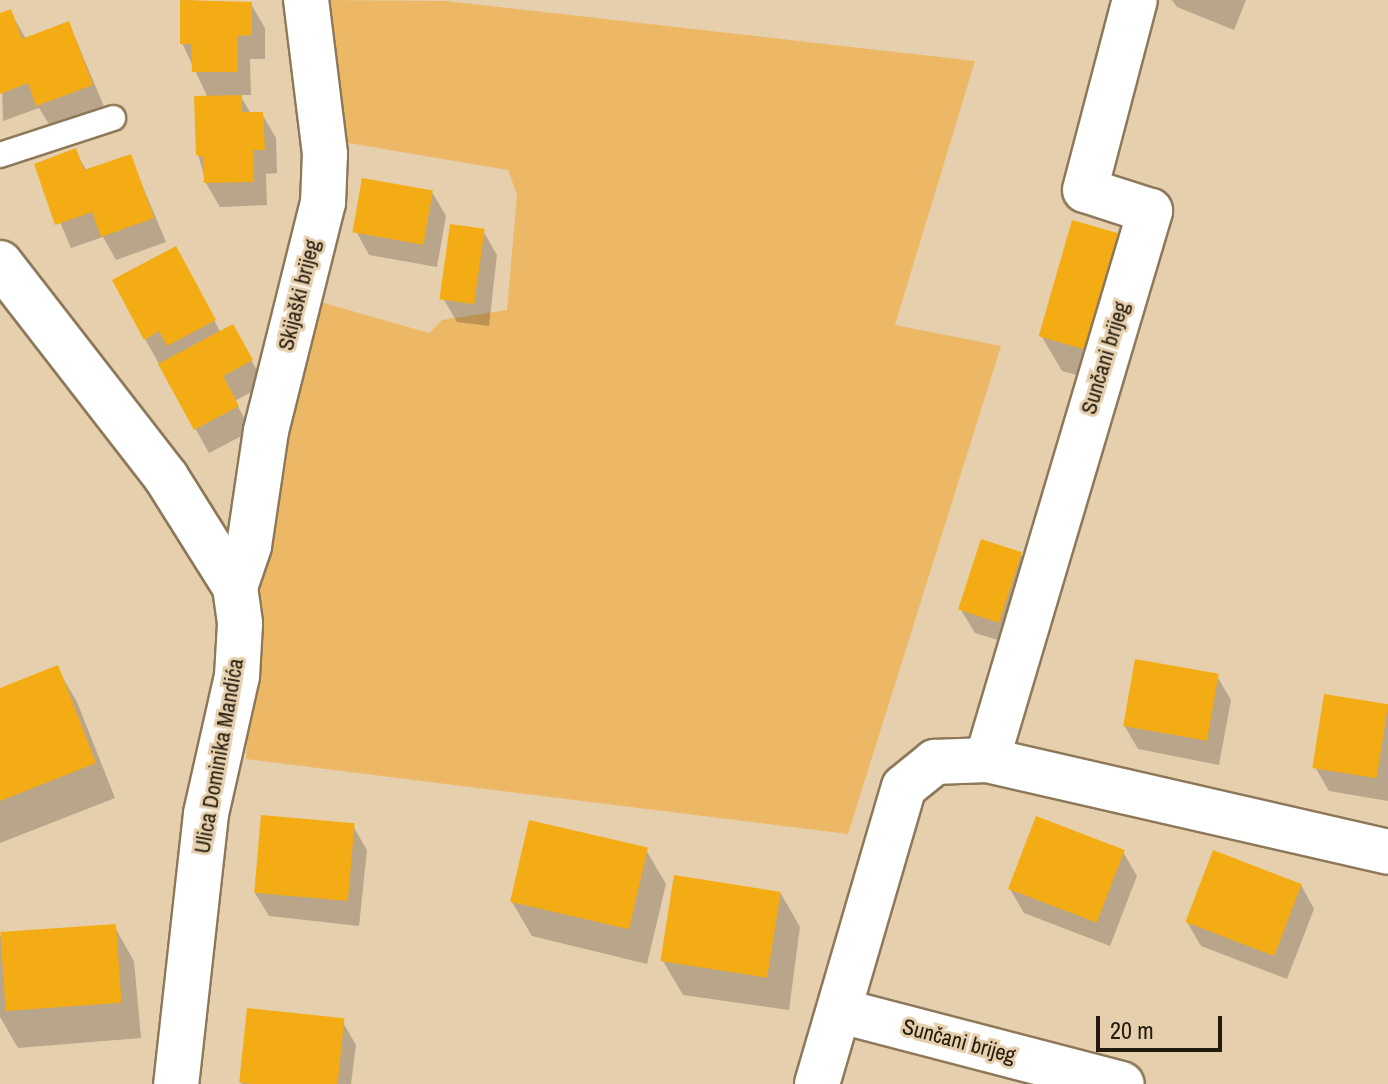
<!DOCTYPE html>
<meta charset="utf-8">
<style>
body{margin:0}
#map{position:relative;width:1388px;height:1084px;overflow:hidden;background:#e6cfad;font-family:"Archivo Narrow",sans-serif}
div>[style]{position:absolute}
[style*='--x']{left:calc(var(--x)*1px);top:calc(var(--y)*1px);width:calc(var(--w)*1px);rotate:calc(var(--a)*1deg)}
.green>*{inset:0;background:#ecb866}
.shadow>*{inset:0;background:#0003}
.building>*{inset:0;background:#f4ac15;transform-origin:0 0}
.roads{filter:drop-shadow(2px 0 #8d7859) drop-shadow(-2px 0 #8d7859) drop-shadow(0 2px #8d7859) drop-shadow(0 -2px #8d7859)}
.lane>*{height:24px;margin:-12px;padding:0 12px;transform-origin:12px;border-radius:12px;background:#fff}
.street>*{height:44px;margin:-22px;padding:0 22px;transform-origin:22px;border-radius:22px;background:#fff}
.secondary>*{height:44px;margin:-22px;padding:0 22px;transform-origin:22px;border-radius:22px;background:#fff}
span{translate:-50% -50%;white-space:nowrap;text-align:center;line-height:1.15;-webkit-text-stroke:6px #e6cfad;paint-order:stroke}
.street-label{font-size:22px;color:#231b0e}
.scale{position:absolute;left:1096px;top:1016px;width:126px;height:36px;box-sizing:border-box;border:4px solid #231b0e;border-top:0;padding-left:10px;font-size:24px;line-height:28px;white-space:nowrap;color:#231b0e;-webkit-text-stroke:6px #e6cfad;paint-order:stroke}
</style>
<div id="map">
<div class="green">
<i style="clip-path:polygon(321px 0,446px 1px,975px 61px,895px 325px,1001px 346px,848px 834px,246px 759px,258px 534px,310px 299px,429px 333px,442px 320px,507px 310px,517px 195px,508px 170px,343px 142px)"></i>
</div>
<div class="shadow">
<i style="clip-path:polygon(182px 0,251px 4px,265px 28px,265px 59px,250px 59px,251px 95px,240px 95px,251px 114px,262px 114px,276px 138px,277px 173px,266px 174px,267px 205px,220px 207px,206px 183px,198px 154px,208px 98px,182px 43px)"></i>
<i style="clip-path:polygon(1172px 0,1246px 0,1234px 30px,1177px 7px)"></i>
<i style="clip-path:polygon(10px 11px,26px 39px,69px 23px,105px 109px,52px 129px,39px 108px,3px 121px,0 15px)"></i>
<i style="clip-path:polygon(75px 151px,87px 171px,130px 156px,166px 242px,116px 260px,103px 237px,71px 248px,36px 165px)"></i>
<i style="clip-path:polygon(432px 192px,446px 216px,437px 267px,369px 255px,356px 231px)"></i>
<i style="clip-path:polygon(483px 231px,497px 255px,489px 326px,457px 322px,443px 298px)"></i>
<i style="clip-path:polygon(188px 272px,221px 333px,232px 327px,265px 384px,235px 401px,251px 431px,209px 453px,145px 339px)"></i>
<i style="clip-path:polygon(1154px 274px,1123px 388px,1062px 371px,1042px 337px)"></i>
<i style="clip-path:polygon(1020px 553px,1034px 577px,1014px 645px,975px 633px,961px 610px)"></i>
<i style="clip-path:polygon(57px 668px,77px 702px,115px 798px,0 843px,0 690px)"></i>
<i style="clip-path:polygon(1217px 676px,1231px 700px,1219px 765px,1138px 749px,1124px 725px)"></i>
<i style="clip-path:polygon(1326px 696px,1388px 706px,1388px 801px,1329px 791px,1315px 767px)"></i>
<i style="clip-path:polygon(353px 826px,367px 850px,359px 926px,269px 916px,255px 893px)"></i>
<i style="clip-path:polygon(646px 850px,666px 884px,647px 964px,532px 936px,512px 902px)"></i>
<i style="clip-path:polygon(1123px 852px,1137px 876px,1110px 946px,1024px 913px,1010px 889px)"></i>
<i style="clip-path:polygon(1301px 885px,1314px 909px,1287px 979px,1201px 946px,1187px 922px)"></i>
<i style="clip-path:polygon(780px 892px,800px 927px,789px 1010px,683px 995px,663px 961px)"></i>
<i style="clip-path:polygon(114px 926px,134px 961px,141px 1038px,18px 1048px,0 1017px,0 936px)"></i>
<i style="clip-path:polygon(342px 1021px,356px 1045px,351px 1084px,241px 1084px)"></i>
</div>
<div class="building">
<i style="clip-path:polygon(180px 0,252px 2px,252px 35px,238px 36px,238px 72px,192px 72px,191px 44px,180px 44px)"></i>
<i style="clip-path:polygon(11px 9px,22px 39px,69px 21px,93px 85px,36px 106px,28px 83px,0 94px,0 13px)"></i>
<i style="clip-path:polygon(242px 95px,242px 112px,263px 112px,265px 150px,253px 150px,254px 182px,204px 183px,203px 157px,196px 155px,194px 96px)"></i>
<i style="clip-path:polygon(76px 148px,84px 170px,131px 154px,154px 218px,101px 237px,92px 212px,55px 225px,34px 164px)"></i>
<i style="left:362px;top:178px;width:72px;height:55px;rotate:10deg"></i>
<i style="left:1072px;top:220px;width:66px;height:121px;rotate:16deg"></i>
<i style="left:450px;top:224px;width:35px;height:76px;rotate:8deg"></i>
<i style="clip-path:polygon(176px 246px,216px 320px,167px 346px,159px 331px,144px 340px,112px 280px)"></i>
<i style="clip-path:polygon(233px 324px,253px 360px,223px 376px,239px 406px,194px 430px,158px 364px)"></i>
<i style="left:981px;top:539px;width:43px;height:74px;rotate:18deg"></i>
<i style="left:1135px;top:659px;width:85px;height:68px;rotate:10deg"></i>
<i style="clip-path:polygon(58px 665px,96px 763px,0 801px,0 688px)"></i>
<i style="left:1324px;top:694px;width:65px;height:75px;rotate:9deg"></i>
<i style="left:261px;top:815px;width:94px;height:78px;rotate:5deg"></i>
<i style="left:1036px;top:816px;width:95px;height:78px;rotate:21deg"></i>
<i style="left:529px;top:820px;width:122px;height:84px;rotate:13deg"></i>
<i style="left:1213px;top:850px;width:95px;height:77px;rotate:21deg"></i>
<i style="left:674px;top:875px;width:108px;height:87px;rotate:9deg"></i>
<i style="left:116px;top:924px;width:79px;height:116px;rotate:86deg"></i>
<i style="left:247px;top:1008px;width:98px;height:75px;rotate:6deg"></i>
</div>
<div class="roads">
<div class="lane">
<i style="--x:0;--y:155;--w:119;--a:-18.1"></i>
</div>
<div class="street">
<i style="--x:235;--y:587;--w:43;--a:-71.1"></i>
<i style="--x:249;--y:546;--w:116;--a:-81.6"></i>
<i style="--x:266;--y:431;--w:235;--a:-76"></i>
<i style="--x:323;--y:203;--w:49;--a:-87.7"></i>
<i style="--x:325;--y:154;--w:155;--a:-97"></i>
<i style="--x:987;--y:760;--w:411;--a:12.9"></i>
<i style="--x:841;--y:1011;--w:290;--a:14.6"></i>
<i style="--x:817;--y:1084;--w:309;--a:-73.7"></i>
<i style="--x:904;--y:787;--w:40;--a:-39"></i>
<i style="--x:935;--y:762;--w:52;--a:-2.2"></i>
<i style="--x:987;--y:760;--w:573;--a:-73.46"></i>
<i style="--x:1150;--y:211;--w:68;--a:-162.1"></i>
<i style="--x:1085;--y:190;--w:196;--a:-75.3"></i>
</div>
<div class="secondary">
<i style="--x:0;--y:263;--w:271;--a:52.2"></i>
<i style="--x:166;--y:477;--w:130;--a:57.9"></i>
<i style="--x:235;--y:587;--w:37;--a:82"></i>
<i style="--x:240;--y:624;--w:52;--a:93.3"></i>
<i style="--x:237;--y:676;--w:141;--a:102.7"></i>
<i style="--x:206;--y:814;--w:272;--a:96.3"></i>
</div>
</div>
<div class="street-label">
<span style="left:299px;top:295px;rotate:-76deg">Skijaški brijeg</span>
<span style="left:1105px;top:358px;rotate:-73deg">Sunčani brijeg</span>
<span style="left:219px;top:756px;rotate:-80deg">Ulica Dominika Mandića</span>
<span style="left:959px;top:1041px;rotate:15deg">Sunčani brijeg</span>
</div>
<div class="scale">20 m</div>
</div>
